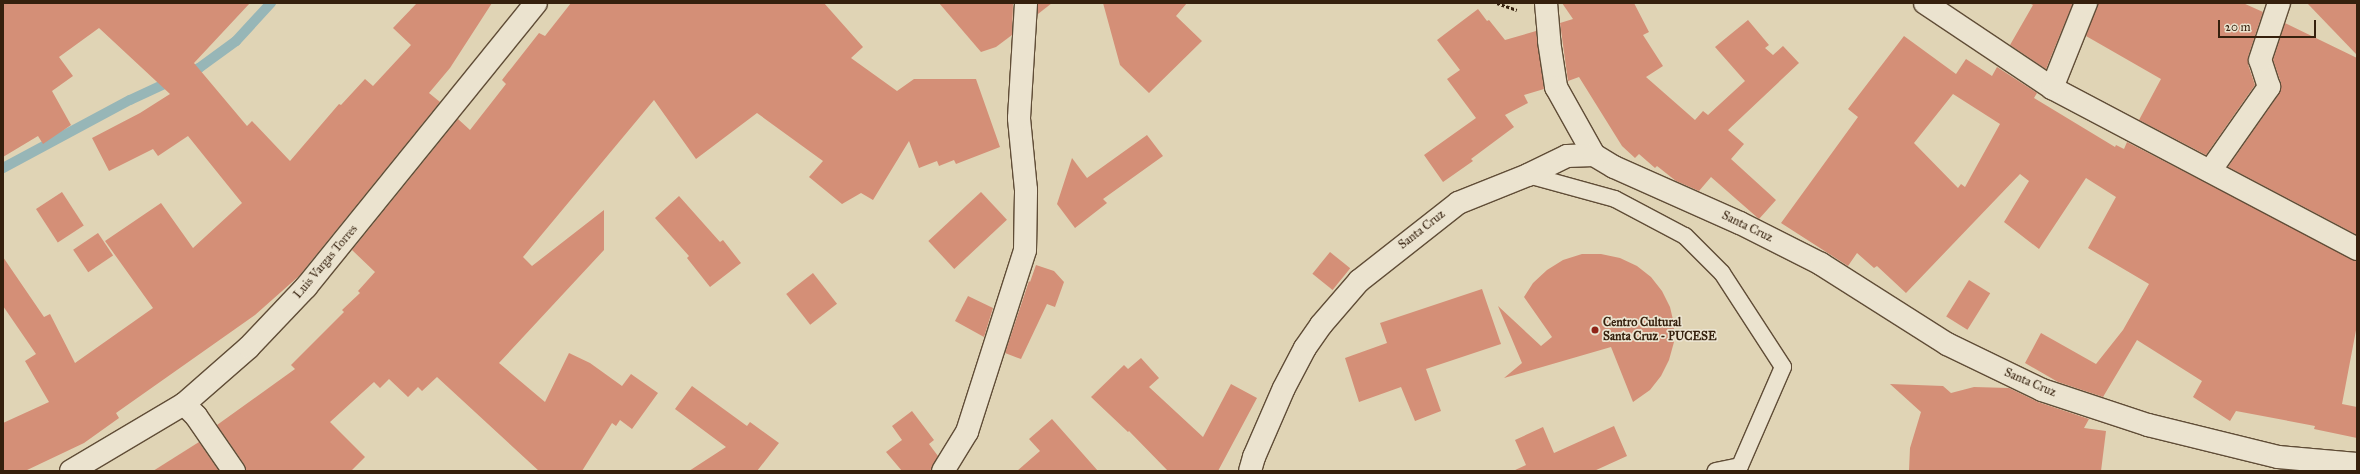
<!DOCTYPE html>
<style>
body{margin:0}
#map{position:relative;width:2360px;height:474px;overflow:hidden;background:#e0d4b5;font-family:"IM FELL Great Primer",serif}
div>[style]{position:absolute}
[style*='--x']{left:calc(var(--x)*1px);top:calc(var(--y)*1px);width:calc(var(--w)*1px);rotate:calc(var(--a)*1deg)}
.stream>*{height:10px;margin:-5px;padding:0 5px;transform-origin:5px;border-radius:5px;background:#97b6b7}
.building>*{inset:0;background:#d48f77;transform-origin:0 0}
.path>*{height:2.5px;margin-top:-1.25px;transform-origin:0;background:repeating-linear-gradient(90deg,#35200d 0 3px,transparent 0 5px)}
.roads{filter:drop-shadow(1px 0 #604d37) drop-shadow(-1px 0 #604d37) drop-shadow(0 1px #604d37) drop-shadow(0 -1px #604d37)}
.lane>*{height:16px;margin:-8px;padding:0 8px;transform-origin:8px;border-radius:8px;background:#ebe3cf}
.street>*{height:22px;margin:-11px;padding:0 11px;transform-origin:11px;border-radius:11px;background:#ebe3cf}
.dots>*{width:11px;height:11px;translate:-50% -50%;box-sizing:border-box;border:2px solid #ebe3cf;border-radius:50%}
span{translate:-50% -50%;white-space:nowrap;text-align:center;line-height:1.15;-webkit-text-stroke:3.5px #ebe3cf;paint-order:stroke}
.street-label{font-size:12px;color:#35200d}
.poi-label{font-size:12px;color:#35200d;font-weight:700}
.left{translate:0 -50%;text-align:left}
.frame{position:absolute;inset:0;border:4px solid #35200d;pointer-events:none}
.scale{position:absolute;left:2218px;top:20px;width:98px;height:18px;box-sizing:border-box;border:2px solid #35200d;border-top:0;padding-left:5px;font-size:12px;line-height:14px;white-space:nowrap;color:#35200d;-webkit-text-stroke:3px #ebe3cf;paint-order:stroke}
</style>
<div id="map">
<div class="stream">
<i style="--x:3;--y:168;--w:144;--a:-28.2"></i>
<i style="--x:130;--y:100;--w:76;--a:-24.9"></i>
<i style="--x:199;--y:68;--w:46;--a:-36.1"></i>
<i style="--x:236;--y:41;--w:52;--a:-47.4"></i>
</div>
<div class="building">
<i style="clip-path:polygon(3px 3px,250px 3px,194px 63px,247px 126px,252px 121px,290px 161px,339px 104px,341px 105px,365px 79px,373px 86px,411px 45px,393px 28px,417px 3px,492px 3px,450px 68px,429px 93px,440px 102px,299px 276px,255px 315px,116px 413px,119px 418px,84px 443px,25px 471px,3px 471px,3px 423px,49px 402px,25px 361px,36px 354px,3px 306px,3px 257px,44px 317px,50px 314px,75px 363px,153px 308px,105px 241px,161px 203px,193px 248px,242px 203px,188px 136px,158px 156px,153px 149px,109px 171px,92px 138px,140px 113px,170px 94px,99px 28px,59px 57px,73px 76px,52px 91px,71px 125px,43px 144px,38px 136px,3px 157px)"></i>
<i style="clip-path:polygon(571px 3px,824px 3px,863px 47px,851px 58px,897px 91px,914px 79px,976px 79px,1000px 147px,956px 164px,954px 160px,939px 166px,937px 161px,919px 168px,909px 141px,873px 200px,861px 193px,842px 204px,809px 177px,823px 161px,757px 113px,696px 159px,654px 100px,523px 257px,532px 266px,604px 210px,604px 250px,499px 363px,545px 402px,569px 353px,590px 363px,622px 386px,631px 374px,658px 393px,632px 429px,620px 420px,616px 426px,612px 423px,582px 471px,539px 471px,437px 377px,422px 391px,418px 387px,408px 397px,389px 379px,380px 388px,374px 382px,330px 422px,365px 457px,351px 471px,246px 471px,244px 464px,217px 425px,295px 369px,291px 365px,344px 312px,342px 310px,360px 293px,358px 291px,375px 272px,352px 250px,458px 119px,470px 130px,506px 84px,502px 80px,539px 33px,545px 36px)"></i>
<i style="clip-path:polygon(939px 3px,1013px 3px,1012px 35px,996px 47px,981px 52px)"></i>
<i style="clip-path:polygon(1038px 3px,1052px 3px,1038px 14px)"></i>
<i style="clip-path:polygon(1103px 3px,1187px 3px,1176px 16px,1202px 41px,1149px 93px,1120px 65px)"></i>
<i style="clip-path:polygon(1562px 3px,1634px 3px,1649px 32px,1643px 35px,1663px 66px,1646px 77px,1695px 120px,1703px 111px,1708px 115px,1745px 81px,1715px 47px,1748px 20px,1769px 45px,1765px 48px,1773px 55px,1783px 46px,1799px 63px,1728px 130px,1744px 144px,1731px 159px,1776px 200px,1759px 219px,1711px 177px,1699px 191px,1676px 181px,1657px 166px,1655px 168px,1639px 154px,1635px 158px,1622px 146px,1579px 77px,1568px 81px,1560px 23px,1573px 19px)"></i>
<i style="clip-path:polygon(2029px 3px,2073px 3px,2046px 69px,2010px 45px,2033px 5px)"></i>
<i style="clip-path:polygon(2098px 3px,2243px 3px,2263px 12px,2248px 57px,2248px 64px,2255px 85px,2206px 155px,2139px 120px,2161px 79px,2086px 36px)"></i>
<i style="clip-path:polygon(2307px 3px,2357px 3px,2357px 55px)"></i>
<i style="clip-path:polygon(1478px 9px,1487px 21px,1489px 20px,1505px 40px,1536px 31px,1544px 89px,1524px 95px,1528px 103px,1505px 115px,1514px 127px,1471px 159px,1473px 161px,1443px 182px,1424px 155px,1476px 118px,1447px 79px,1460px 70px,1437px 40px)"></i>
<i style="clip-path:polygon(2285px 23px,2357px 58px,2357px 235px,2228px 167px,2279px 94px,2281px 83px,2273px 60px)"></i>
<i style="clip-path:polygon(evenodd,1904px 36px,1956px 74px,1966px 59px,1992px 76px,1997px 67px,2037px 93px,2034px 98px,2115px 147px,2116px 145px,2124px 149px,2127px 142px,2357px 261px,2357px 325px,2342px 404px,2357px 407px,2357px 438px,2314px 429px,2315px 426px,2236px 411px,2230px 421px,2193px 397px,2202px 381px,2137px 340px,2103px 397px,2058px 382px,2025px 363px,2041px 333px,2096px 364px,2123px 330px,2149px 284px,2088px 248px,2116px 197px,2086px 178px,2039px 249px,2004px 222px,2029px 181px,2020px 174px,1906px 293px,1877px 266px,1874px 268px,1857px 253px,1848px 266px,1781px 223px,1858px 117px,1848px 109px,1904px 36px,1953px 94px,2000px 124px,1965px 187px,1961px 184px,1958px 188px,1914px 143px,1953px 94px)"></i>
<i style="clip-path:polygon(1147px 135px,1163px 156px,1103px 199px,1107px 203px,1075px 228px,1057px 204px,1072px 158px,1087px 178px)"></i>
<i style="left:62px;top:192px;width:40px;height:31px;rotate:57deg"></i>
<i style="left:981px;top:192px;width:38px;height:72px;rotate:47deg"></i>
<i style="clip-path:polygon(679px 196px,720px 242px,723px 240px,741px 263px,710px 287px,687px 258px,689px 256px,655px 218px)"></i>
<i style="left:98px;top:233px;width:27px;height:30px;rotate:56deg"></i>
<i style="left:1330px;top:252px;width:26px;height:28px;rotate:39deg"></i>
<i style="clip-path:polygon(1582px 254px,1601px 254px,1620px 258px,1637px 266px,1651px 277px,1662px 291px,1670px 307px,1674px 324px,1674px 342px,1669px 360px,1661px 376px,1650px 390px,1633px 402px,1611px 347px,1504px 378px,1522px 363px,1498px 306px,1541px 346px,1552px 337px,1524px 297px,1533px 283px,1547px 270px,1563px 260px)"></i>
<i style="clip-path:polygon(1036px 265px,1054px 271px,1064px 282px,1055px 307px,1047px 304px,1021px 359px,1005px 353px,1029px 281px,1030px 282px)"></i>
<i style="left:813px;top:273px;width:39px;height:34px;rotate:52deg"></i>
<i style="left:1969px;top:280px;width:25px;height:43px;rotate:32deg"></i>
<i style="clip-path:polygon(1482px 289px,1501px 344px,1426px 369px,1441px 411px,1415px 421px,1401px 387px,1359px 402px,1345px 358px,1387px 343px,1380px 323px)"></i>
<i style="clip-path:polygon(968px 296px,993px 308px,984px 337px,955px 321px)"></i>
<i style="clip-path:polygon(1141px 358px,1159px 378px,1149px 387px,1203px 437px,1231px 384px,1257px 398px,1218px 471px,1168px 471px,1129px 431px,1128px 432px,1091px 397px,1124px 365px,1128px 369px)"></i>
<i style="clip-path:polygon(1890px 384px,1943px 386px,1951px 393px,1974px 387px,2009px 388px,2038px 402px,2089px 419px,2084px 428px,2106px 431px,2101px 471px,1909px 471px,1910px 448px,1921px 412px)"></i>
<i style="clip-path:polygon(692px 386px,747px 426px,750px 422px,779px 443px,757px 471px,689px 471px,726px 447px,675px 409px)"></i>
<i style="clip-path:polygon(912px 411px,934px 440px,929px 444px,938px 456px,931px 471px,902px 471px,886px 452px,902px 440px,892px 426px)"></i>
<i style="clip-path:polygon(1052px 419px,1098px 471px,1017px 471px,1040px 451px,1029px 439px)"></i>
<i style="clip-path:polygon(1614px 426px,1627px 456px,1594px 471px,1513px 471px,1526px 465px,1515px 440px,1543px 427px,1554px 453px)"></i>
<i style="clip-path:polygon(199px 442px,219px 471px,153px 471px)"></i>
</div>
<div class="path">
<i style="--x:1497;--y:3;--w:21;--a:19"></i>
</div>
<div class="roads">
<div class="lane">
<i style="--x:1528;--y:175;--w:90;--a:15.4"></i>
<i style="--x:1615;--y:199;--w:79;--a:27.9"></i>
<i style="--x:1685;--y:236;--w:52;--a:45"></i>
<i style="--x:1722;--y:273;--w:112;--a:57"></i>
<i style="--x:1783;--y:367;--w:108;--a:113.5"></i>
<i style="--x:1740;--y:466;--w:25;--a:168"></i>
</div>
<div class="street">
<i style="--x:1546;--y:3;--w:38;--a:85"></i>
<i style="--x:1549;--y:41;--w:47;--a:81.3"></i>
<i style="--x:1556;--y:87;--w:78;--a:60.8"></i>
<i style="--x:1925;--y:3;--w:153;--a:33.8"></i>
<i style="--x:2052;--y:88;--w:345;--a:27.8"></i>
<i style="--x:2052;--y:88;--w:92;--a:-68.2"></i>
<i style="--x:2210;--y:171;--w:103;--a:-54.9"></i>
<i style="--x:2269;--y:87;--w:28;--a:-108"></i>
<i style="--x:2260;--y:60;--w:60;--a:-71.6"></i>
<i style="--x:184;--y:404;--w:17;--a:45"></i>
<i style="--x:196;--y:416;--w:67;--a:55.4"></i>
<i style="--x:71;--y:471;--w:131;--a:-30.7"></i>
<i style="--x:184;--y:404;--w:86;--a:-41.2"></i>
<i style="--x:249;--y:347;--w:83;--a:-46.5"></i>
<i style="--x:306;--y:287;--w:365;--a:-51"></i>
<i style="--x:943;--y:471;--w:46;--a:-58.4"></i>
<i style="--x:967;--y:432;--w:191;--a:-72.3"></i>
<i style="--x:1025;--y:250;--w:60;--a:-89"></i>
<i style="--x:1026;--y:190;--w:72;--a:-95.6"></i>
<i style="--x:1019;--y:118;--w:115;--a:-86.5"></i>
<i style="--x:1250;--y:471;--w:15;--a:-74"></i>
<i style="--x:1254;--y:457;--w:75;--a:-66.5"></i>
<i style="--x:1284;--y:388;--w:45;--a:-62.3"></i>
<i style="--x:1305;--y:348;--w:28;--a:-55"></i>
<i style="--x:1321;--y:325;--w:58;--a:-49.2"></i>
<i style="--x:1359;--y:281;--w:126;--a:-38.2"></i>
<i style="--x:1458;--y:203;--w:75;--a:-21.8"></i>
<i style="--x:1528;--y:175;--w:43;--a:-26"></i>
<i style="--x:1567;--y:156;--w:27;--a:-2"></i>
<i style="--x:1594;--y:155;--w:23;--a:31"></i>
<i style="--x:1614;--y:167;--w:138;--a:24"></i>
<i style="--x:1740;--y:223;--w:91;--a:26.8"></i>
<i style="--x:1821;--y:264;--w:149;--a:32.4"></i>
<i style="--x:1947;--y:344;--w:106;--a:25.8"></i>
<i style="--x:2042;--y:390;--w:112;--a:18.3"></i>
<i style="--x:2148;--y:425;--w:134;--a:13.8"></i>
<i style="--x:2278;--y:457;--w:79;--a:5.1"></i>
</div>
</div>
<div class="dots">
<i style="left:1595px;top:330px;background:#8f2418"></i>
</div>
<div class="street-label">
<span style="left:1747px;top:227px;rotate:26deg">Santa Cruz</span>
<span style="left:1422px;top:230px;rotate:-38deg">Santa Cruz</span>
<span style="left:326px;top:262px;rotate:-50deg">Luis Vargas Torres</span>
<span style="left:2030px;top:383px;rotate:23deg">Santa Cruz</span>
</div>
<div class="poi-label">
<span class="left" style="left:1603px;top:330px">Centro Cultural<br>Santa Cruz - PUCESE</span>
</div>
<div class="frame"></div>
<div class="scale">20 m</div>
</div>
